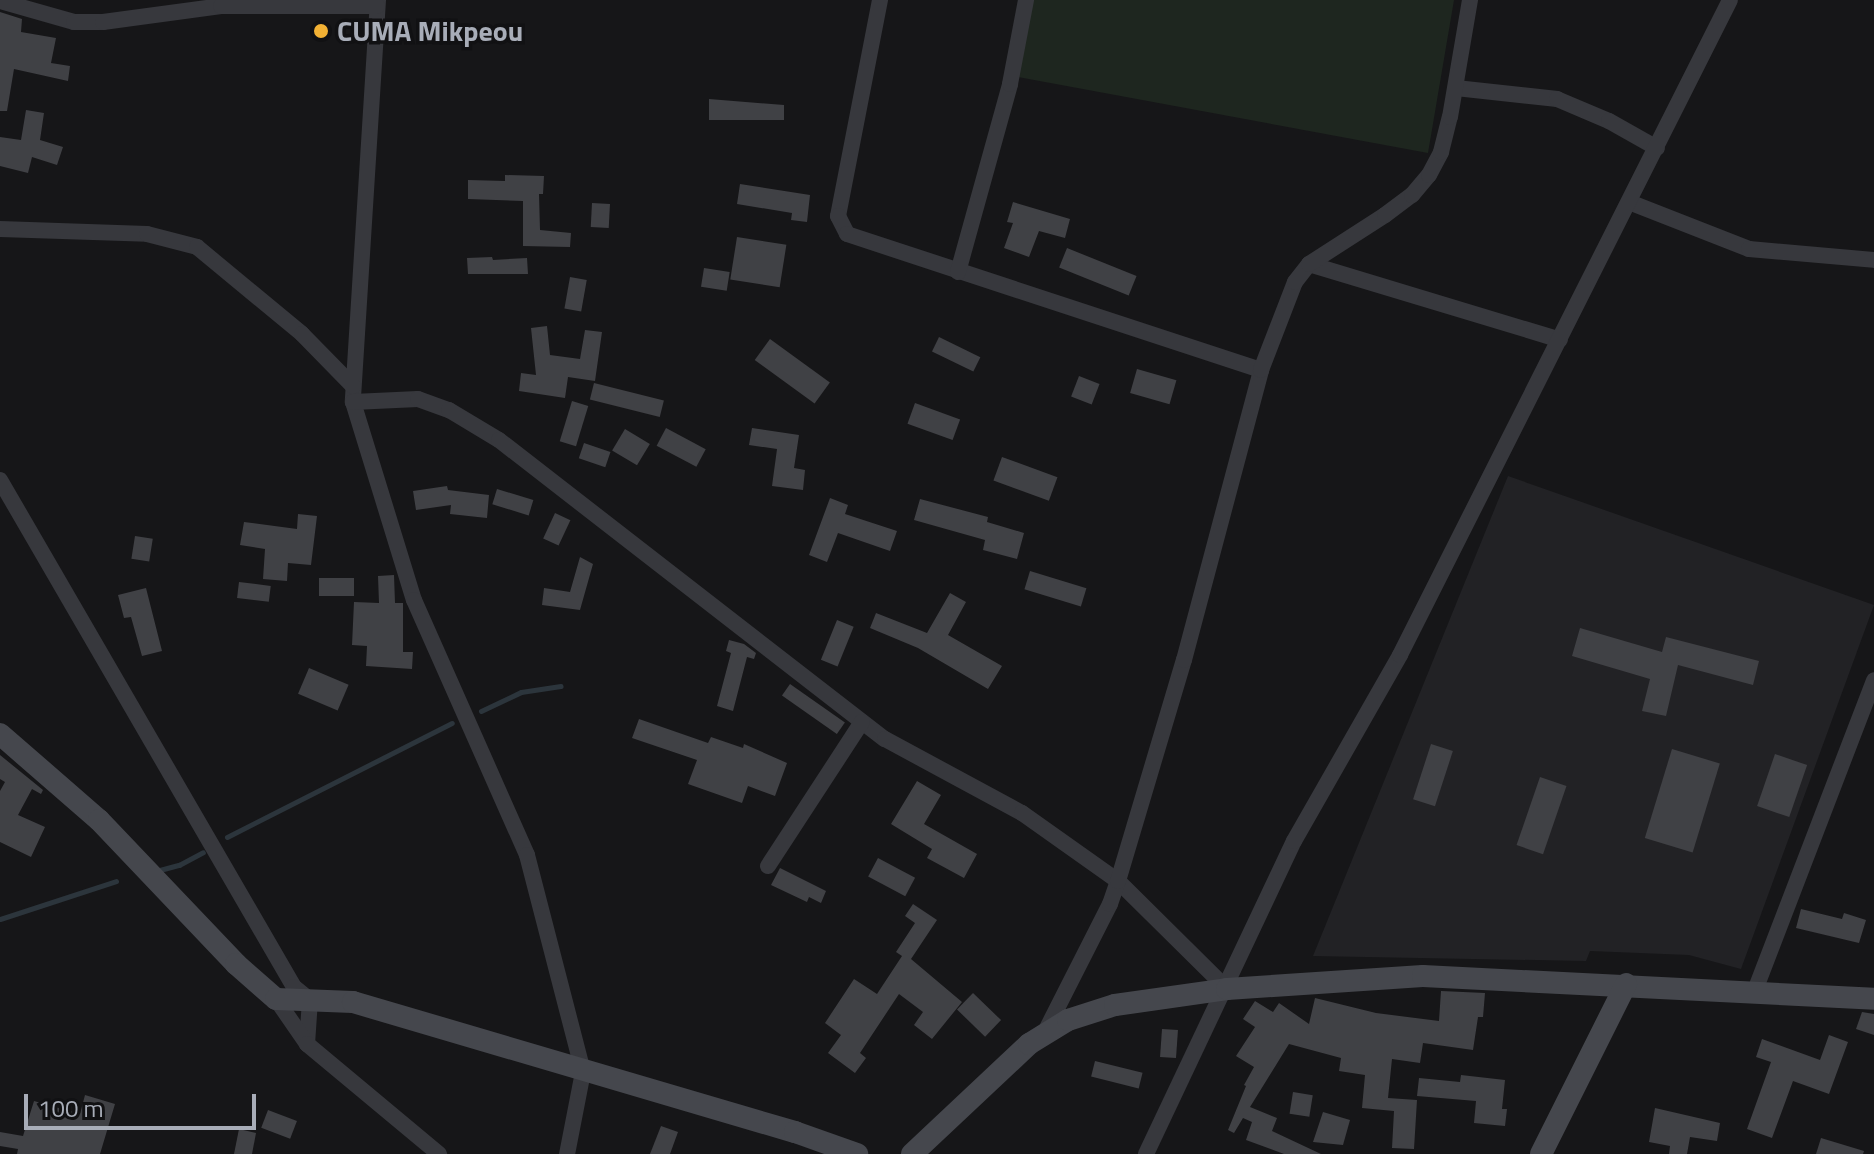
<!DOCTYPE html>
<style>
body{margin:0}
#map{position:relative;width:1874px;height:1154px;overflow:hidden;background:#161618;font-family:"Titillium Web",sans-serif}
div>[style]{position:absolute}
[style*='--x']{left:calc(var(--x)*1px);top:calc(var(--y)*1px);width:calc(var(--w)*1px);rotate:calc(var(--a)*1deg)}
.built>*{inset:0;background:#222225}
.green>*{inset:0;background:#1e261f}
.stream>*{height:5px;margin:-2.5px;padding:0 2.5px;transform-origin:2.5px;border-radius:2.5px;background:#2c353c}
.building>*{inset:0;background:#404145;transform-origin:0 0}
.street>*{height:16px;margin:-8px;padding:0 8px;transform-origin:8px;border-radius:8px;background:#37383d}
.secondary>*{height:22px;margin:-11px;padding:0 11px;transform-origin:11px;border-radius:11px;background:#45474d}
.dots>*{width:22px;height:22px;translate:-50% -50%;box-sizing:border-box;border:4px solid #111113;border-radius:50%}
span{translate:-50% -50%;white-space:nowrap;text-align:center;line-height:1.15;-webkit-text-stroke:7px #111113;paint-order:stroke}
.poi-label{font-size:28px;color:#a8adb8;font-weight:700}
.left{translate:0 -50%;text-align:left}
.scale{position:absolute;left:24px;top:1094px;width:232px;height:36px;box-sizing:border-box;border:4px solid #a8adb8;border-top:0;padding-left:10px;font-size:24px;line-height:28px;white-space:nowrap;color:#a8adb8;-webkit-text-stroke:6px #111113;paint-order:stroke}
</style>
<div id="map">
<div class="built">
<i style="clip-path:polygon(1508px 476px,1874px 605px,1741px 969px,1689px 955px,1590px 951px,1586px 961px,1313px 956px)"></i>
</div>
<div class="green">
<i style="clip-path:polygon(1032px 0,1454px 0,1428px 153px,1018px 77px)"></i>
</div>
<div class="stream">
<i style="--x:481;--y:711;--w:44;--a:-25.4"></i>
<i style="--x:521;--y:692;--w:40;--a:-8.5"></i>
<i style="--x:227;--y:837;--w:252;--a:-26.9"></i>
<i style="--x:156;--y:871;--w:24;--a:-15"></i>
<i style="--x:179;--y:865;--w:27;--a:-28"></i>
<i style="--x:0;--y:919;--w:122;--a:-18.1"></i>
</div>
<div class="building">
<i style="clip-path:polygon(0 12px,22px 19px,21px 32px,56px 38px,51px 63px,70px 66px,68px 81px,14px 69px,7px 111px,0 111px)"></i>
<i style="clip-path:polygon(709px 99px,784px 105px,784px 120px,709px 120px)"></i>
<i style="clip-path:polygon(26px 110px,44px 113px,40px 140px,63px 147px,57px 165px,32px 157px,28px 173px,0 166px,0 137px,21px 140px)"></i>
<i style="clip-path:polygon(505px 175px,544px 176px,543px 194px,539px 194px,540px 230px,571px 233px,570px 247px,523px 246px,523px 201px,468px 199px,468px 180px,505px 181px)"></i>
<i style="clip-path:polygon(740px 184px,810px 195px,807px 222px,791px 220px,792px 213px,737px 204px)"></i>
<i style="clip-path:polygon(1013px 202px,1070px 219px,1065px 238px,1039px 231px,1029px 257px,1004px 248px,1013px 223px,1007px 222px)"></i>
<i style="left:592px;top:203px;width:18px;height:24px;rotate:3deg"></i>
<i style="left:737px;top:237px;width:50px;height:43px;rotate:9deg"></i>
<i style="left:1067px;top:248px;width:75px;height:21px;rotate:22deg"></i>
<i style="clip-path:polygon(492px 257px,493px 260px,527px 258px,528px 274px,468px 274px,467px 258px)"></i>
<i style="left:704px;top:268px;width:26px;height:19px;rotate:9deg"></i>
<i style="left:570px;top:277px;width:17px;height:32px;rotate:10deg"></i>
<i style="clip-path:polygon(547px 326px,550px 355px,580px 359px,585px 330px,602px 332px,595px 381px,568px 377px,565px 398px,519px 391px,521px 373px,536px 375px,531px 328px)"></i>
<i style="left:939px;top:337px;width:46px;height:16px;rotate:26deg"></i>
<i style="left:770px;top:339px;width:74px;height:26px;rotate:36deg"></i>
<i style="left:1137px;top:369px;width:41px;height:25px;rotate:16deg"></i>
<i style="left:1079px;top:376px;width:22px;height:22px;rotate:21deg"></i>
<i style="left:594px;top:383px;width:72px;height:17px;rotate:14deg"></i>
<i style="left:572px;top:401px;width:17px;height:42px;rotate:17deg"></i>
<i style="left:915px;top:403px;width:48px;height:22px;rotate:20deg"></i>
<i style="left:666px;top:428px;width:45px;height:20px;rotate:28deg"></i>
<i style="clip-path:polygon(752px 428px,799px 435px,794px 468px,805px 470px,803px 490px,772px 486px,777px 449px,749px 445px)"></i>
<i style="left:625px;top:429px;width:29px;height:25px;rotate:31deg"></i>
<i style="left:584px;top:443px;width:28px;height:16px;rotate:19deg"></i>
<i style="left:1002px;top:457px;width:59px;height:25px;rotate:20deg"></i>
<i style="clip-path:polygon(447px 486px,448px 490px,489px 495px,487px 518px,450px 514px,451px 505px,416px 510px,413px 491px)"></i>
<i style="left:497px;top:489px;width:38px;height:16px;rotate:17deg"></i>
<i style="clip-path:polygon(830px 498px,848px 505px,845px 514px,897px 531px,890px 551px,838px 533px,827px 562px,809px 555px)"></i>
<i style="clip-path:polygon(920px 499px,988px 517px,987px 522px,1024px 533px,1017px 559px,983px 550px,985px 540px,914px 520px)"></i>
<i style="left:555px;top:513px;width:17px;height:28px;rotate:25deg"></i>
<i style="clip-path:polygon(298px 514px,317px 516px,311px 565px,288px 563px,287px 581px,263px 579px,265px 549px,240px 545px,244px 522px,297px 529px)"></i>
<i style="left:135px;top:536px;width:18px;height:23px;rotate:9deg"></i>
<i style="clip-path:polygon(580px 557px,593px 564px,580px 610px,542px 605px,544px 588px,570px 592px)"></i>
<i style="left:1030px;top:571px;width:59px;height:19px;rotate:17deg"></i>
<i style="clip-path:polygon(394px 575px,395px 603px,403px 603px,403px 652px,413px 652px,412px 669px,366px 666px,367px 646px,352px 645px,354px 602px,379px 603px,378px 576px)"></i>
<i style="left:319px;top:578px;width:35px;height:18px"></i>
<i style="left:239px;top:582px;width:32px;height:16px;rotate:7deg"></i>
<i style="clip-path:polygon(146px 588px,162px 651px,142px 656px,131px 617px,124px 618px,118px 595px)"></i>
<i style="clip-path:polygon(950px 593px,966px 602px,948px 635px,1002px 666px,988px 689px,918px 648px,870px 628px,876px 613px,927px 633px)"></i>
<i style="left:837px;top:620px;width:18px;height:43px;rotate:22deg"></i>
<i style="clip-path:polygon(1580px 628px,1662px 652px,1666px 637px,1759px 661px,1753px 685px,1678px 665px,1666px 716px,1642px 711px,1650px 679px,1572px 656px)"></i>
<i style="clip-path:polygon(729px 640px,744px 644px,756px 653px,754px 659px,747px 657px,733px 711px,717px 706px,731px 653px,726px 651px)"></i>
<i style="left:309px;top:668px;width:43px;height:28px;rotate:23deg"></i>
<i style="left:790px;top:684px;width:67px;height:14px;rotate:35deg"></i>
<i style="clip-path:polygon(639px 719px,708px 743px,711px 737px,743px 748px,744px 744px,787px 763px,775px 796px,748px 786px,742px 803px,688px 784px,697px 760px,632px 738px)"></i>
<i style="left:1431px;top:744px;width:23px;height:58px;rotate:18deg"></i>
<i style="left:1672px;top:749px;width:50px;height:93px;rotate:17deg"></i>
<i style="left:1775px;top:754px;width:34px;height:55px;rotate:19deg"></i>
<i style="clip-path:polygon(0 755px,43px 790px,41px 794px,32px 789px,18px 815px,45px 827px,31px 857px,0 842px,0 791px,5px 782px,0 779px)"></i>
<i style="left:1540px;top:777px;width:28px;height:72px;rotate:19deg"></i>
<i style="clip-path:polygon(917px 781px,941px 795px,924px 824px,977px 854px,964px 878px,927px 858px,932px 849px,891px 824px)"></i>
<i style="left:878px;top:858px;width:42px;height:21px;rotate:28deg"></i>
<i style="clip-path:polygon(780px 868px,826px 891px,821px 903px,809px 897px,807px 902px,771px 885px)"></i>
<i style="clip-path:polygon(913px 904px,937px 920px,911px 959px,962px 1002px,932px 1039px,914px 1025px,923px 1012px,899px 994px,860px 1053px,866px 1058px,855px 1073px,828px 1053px,841px 1035px,825px 1023px,854px 979px,877px 994px,902px 956px,896px 952px,915px 923px,905px 916px)"></i>
<i style="clip-path:polygon(1801px 909px,1842px 919px,1844px 913px,1866px 920px,1859px 943px,1796px 928px)"></i>
<i style="clip-path:polygon(1441px 991px,1485px 993px,1483px 1017px,1478px 1017px,1473px 1050px,1423px 1043px,1420px 1063px,1392px 1059px,1388px 1098px,1417px 1100px,1414px 1149px,1392px 1148px,1394px 1111px,1362px 1108px,1365px 1075px,1339px 1071px,1341px 1058px,1289px 1044px,1250px 1107px,1277px 1118px,1272px 1131px,1321px 1154px,1284px 1154px,1246px 1140px,1252px 1122px,1243px 1118px,1234px 1133px,1228px 1130px,1246px 1086px,1244px 1085px,1254px 1067px,1236px 1056px,1255px 1027px,1243px 1019px,1255px 1001px,1273px 1012px,1279px 1003px,1309px 1024px,1315px 998px,1376px 1013px,1439px 1021px)"></i>
<i style="left:973px;top:993px;width:39px;height:23px;rotate:44deg"></i>
<i style="clip-path:polygon(1862px 1012px,1874px 1014px,1874px 1035px,1856px 1029px)"></i>
<i style="left:1162px;top:1029px;width:16px;height:28px;rotate:4deg"></i>
<i style="clip-path:polygon(1829px 1035px,1848px 1042px,1829px 1094px,1793px 1081px,1772px 1138px,1747px 1129px,1771px 1062px,1756px 1057px,1762px 1039px,1820px 1060px)"></i>
<i style="left:1095px;top:1061px;width:49px;height:16px;rotate:14deg"></i>
<i style="clip-path:polygon(1461px 1075px,1505px 1080px,1502px 1109px,1507px 1109px,1505px 1126px,1474px 1123px,1476px 1101px,1417px 1096px,1419px 1078px,1460px 1082px)"></i>
<i style="left:1293px;top:1092px;width:20px;height:22px;rotate:9deg"></i>
<i style="clip-path:polygon(85px 1095px,115px 1104px,100px 1154px,17px 1154px,18px 1149px,0 1146px,0 1132px,23px 1136px,34px 1101px,80px 1114px)"></i>
<i style="clip-path:polygon(1655px 1108px,1720px 1123px,1717px 1141px,1690px 1137px,1687px 1154px,1669px 1154px,1670px 1146px,1649px 1142px)"></i>
<i style="left:268px;top:1110px;width:31px;height:19px;rotate:21deg"></i>
<i style="clip-path:polygon(1323px 1112px,1350px 1120px,1343px 1145px,1313px 1142px)"></i>
<i style="clip-path:polygon(661px 1126px,678px 1132px,670px 1154px,650px 1154px)"></i>
<i style="clip-path:polygon(239px 1129px,256px 1133px,252px 1154px,234px 1154px)"></i>
<i style="clip-path:polygon(1821px 1138px,1864px 1151px,1863px 1154px,1816px 1154px)"></i>
</div>
<div class="street">
<i style="--x:378;--y:0;--w:403;--a:93.6"></i>
<i style="--x:353;--y:402;--w:207;--a:72.9"></i>
<i style="--x:414;--y:600;--w:279;--a:66.1"></i>
<i style="--x:527;--y:855;--w:224;--a:75.5"></i>
<i style="--x:583;--y:1072;--w:84;--a:101"></i>
<i style="--x:880;--y:0;--w:220;--a:101"></i>
<i style="--x:838;--y:216;--w:20;--a:63"></i>
<i style="--x:847;--y:234;--w:436;--a:18.2"></i>
<i style="--x:0;--y:1;--w:77;--a:15.8"></i>
<i style="--x:74;--y:22;--w:29;--a:0"></i>
<i style="--x:103;--y:22;--w:119;--a:-7.7"></i>
<i style="--x:221;--y:6;--w:156;--a:0"></i>
<i style="--x:1456;--y:88;--w:102;--a:6.2"></i>
<i style="--x:1557;--y:99;--w:56;--a:22.9"></i>
<i style="--x:1609;--y:121;--w:55;--a:29.4"></i>
<i style="--x:1629;--y:202;--w:129;--a:21.4"></i>
<i style="--x:1749;--y:249;--w:125;--a:5"></i>
<i style="--x:0;--y:229;--w:147;--a:1.9"></i>
<i style="--x:147;--y:234;--w:52;--a:14.6"></i>
<i style="--x:197;--y:247;--w:136;--a:39.6"></i>
<i style="--x:302;--y:334;--w:73;--a:45.6"></i>
<i style="--x:1309;--y:264;--w:262;--a:16.8"></i>
<i style="--x:958;--y:272;--w:195;--a:-74.5"></i>
<i style="--x:1010;--y:84;--w:86;--a:-79.2"></i>
<i style="--x:353;--y:402;--w:65;--a:-2.6"></i>
<i style="--x:418;--y:399;--w:33;--a:20"></i>
<i style="--x:449;--y:410;--w:58;--a:31"></i>
<i style="--x:499;--y:440;--w:488;--a:37.8"></i>
<i style="--x:885;--y:739;--w:156;--a:28.4"></i>
<i style="--x:1022;--y:813;--w:118;--a:35.3"></i>
<i style="--x:1118;--y:881;--w:153;--a:44.7"></i>
<i style="--x:0;--y:480;--w:586;--a:59.89"></i>
<i style="--x:294;--y:987;--w:21;--a:39"></i>
<i style="--x:310;--y:1000;--w:44;--a:93.9"></i>
<i style="--x:768;--y:866;--w:172;--a:-56.9"></i>
<i style="--x:1754;--y:993;--w:335;--a:-69"></i>
<i style="--x:276;--y:999;--w:55;--a:55.4"></i>
<i style="--x:307;--y:1044;--w:172;--a:39.8"></i>
<i style="--x:1044;--y:1034;--w:146;--a:-63.1"></i>
<i style="--x:1110;--y:904;--w:24;--a:-71"></i>
<i style="--x:1118;--y:881;--w:231;--a:-73.4"></i>
<i style="--x:1184;--y:660;--w:300;--a:-75.1"></i>
<i style="--x:1261;--y:370;--w:94;--a:-68.9"></i>
<i style="--x:1295;--y:282;--w:23;--a:-52"></i>
<i style="--x:1309;--y:264;--w:90;--a:-32.8"></i>
<i style="--x:1385;--y:215;--w:34;--a:-37"></i>
<i style="--x:1412;--y:195;--w:26;--a:-50"></i>
<i style="--x:1429;--y:175;--w:26;--a:-62"></i>
<i style="--x:1441;--y:152;--w:36;--a:-76"></i>
<i style="--x:1450;--y:117;--w:119;--a:-80.3"></i>
<i style="--x:1146;--y:1154;--w:346;--a:-64.7"></i>
<i style="--x:1294;--y:841;--w:214;--a:-60.3"></i>
<i style="--x:1400;--y:655;--w:733;--a:-63.26"></i>
</div>
<div class="secondary">
<i style="--x:0;--y:734;--w:131;--a:41"></i>
<i style="--x:99;--y:820;--w:199;--a:46.4"></i>
<i style="--x:236;--y:964;--w:53;--a:41.2"></i>
<i style="--x:276;--y:999;--w:77;--a:2.2"></i>
<i style="--x:353;--y:1002;--w:461;--a:16.4"></i>
<i style="--x:795;--y:1132;--w:66;--a:19.5"></i>
<i style="--x:912;--y:1154;--w:161;--a:-43.2"></i>
<i style="--x:1029;--y:1044;--w:46;--a:-31.6"></i>
<i style="--x:1068;--y:1020;--w:49;--a:-17.7"></i>
<i style="--x:1115;--y:1005;--w:113;--a:-8.1"></i>
<i style="--x:1227;--y:989;--w:196;--a:-3.8"></i>
<i style="--x:1423;--y:976;--w:452;--a:2.9"></i>
<i style="--x:1541;--y:1154;--w:190;--a:-63.4"></i>
</div>
<div class="dots">
<i style="left:321px;top:31px;background:#f2b134"></i>
</div>
<div class="poi-label">
<span class="left" style="left:337px;top:31px">CUMA Mikpeou</span>
</div>
<div class="scale">100 m</div>
</div>
